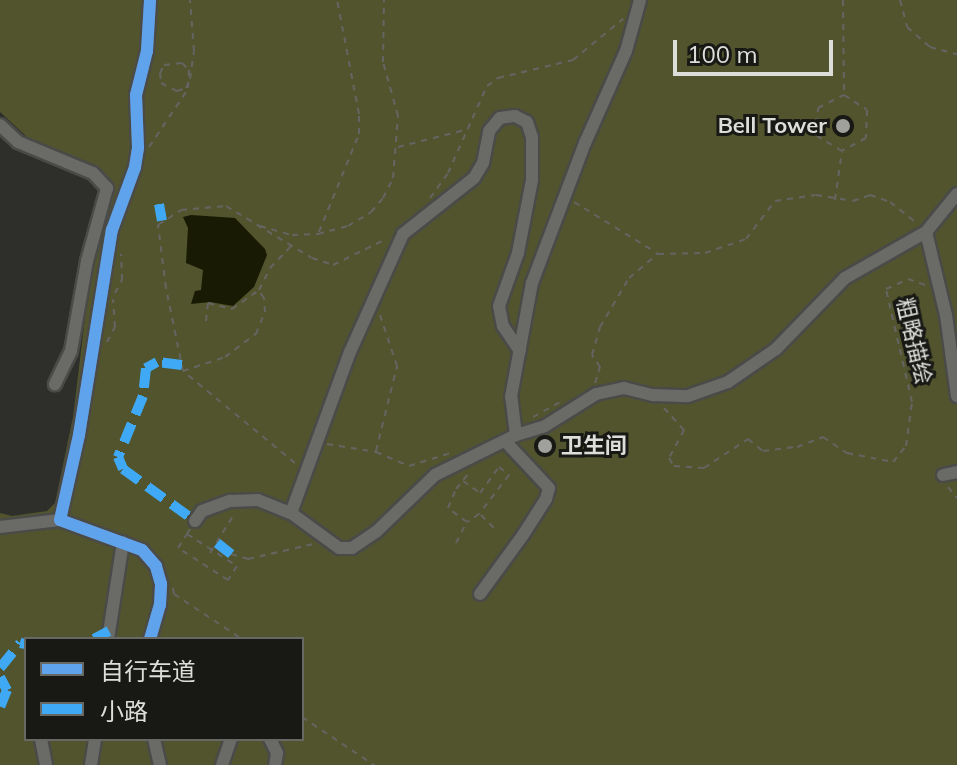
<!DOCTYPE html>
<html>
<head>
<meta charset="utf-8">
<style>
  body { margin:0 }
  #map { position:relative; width:957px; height:765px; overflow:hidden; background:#2e2f2b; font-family:Mulish,"Noto Sans SC",sans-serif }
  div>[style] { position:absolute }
  .forest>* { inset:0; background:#51542d }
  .water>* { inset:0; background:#191a04 }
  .path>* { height:2px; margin-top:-1px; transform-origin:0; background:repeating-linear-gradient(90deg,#646562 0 6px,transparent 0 12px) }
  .roads { filter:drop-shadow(2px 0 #4a4b48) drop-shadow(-2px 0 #4a4b48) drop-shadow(0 2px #4a4b48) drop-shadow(0 -2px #4a4b48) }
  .minor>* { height:12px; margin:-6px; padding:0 6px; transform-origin:6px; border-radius:6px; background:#6a6a67 }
  .path-bridge>* { height:2px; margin-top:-1px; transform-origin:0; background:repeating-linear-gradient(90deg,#646562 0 6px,transparent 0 12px) }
  .quiet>* { height:10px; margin-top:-5px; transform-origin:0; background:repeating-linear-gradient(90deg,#3fa9f5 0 20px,transparent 0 30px) }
  .cycleway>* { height:12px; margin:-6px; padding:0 6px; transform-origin:6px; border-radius:6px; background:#60a3ed }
  .dots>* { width:22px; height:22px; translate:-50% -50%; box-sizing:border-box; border:4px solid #181815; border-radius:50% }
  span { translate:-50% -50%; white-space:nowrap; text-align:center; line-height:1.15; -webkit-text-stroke:6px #181815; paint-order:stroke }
  .poi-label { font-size:22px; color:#dddeda; font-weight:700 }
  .right { translate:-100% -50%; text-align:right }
  .left { translate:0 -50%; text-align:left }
  .street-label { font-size:22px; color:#dddeda }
  .legend { position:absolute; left:24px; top:637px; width:280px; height:104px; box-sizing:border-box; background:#181815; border:2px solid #676764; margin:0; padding:10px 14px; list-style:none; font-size:24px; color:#dddeda }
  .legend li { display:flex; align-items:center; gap:16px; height:40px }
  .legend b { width:40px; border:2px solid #676764 }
  .scale { position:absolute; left:673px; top:40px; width:160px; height:36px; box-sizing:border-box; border:4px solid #dddeda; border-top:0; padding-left:10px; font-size:24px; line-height:28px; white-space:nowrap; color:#dddeda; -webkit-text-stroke:6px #181815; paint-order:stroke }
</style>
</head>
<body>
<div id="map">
  <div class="forest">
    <i style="clip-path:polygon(evenodd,0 0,957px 0,957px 765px,0 765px,0 513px,12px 516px,47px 511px,55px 503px,73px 417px,92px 260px,113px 184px,97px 167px,27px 137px,0 112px,0 0,26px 639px,302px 639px,302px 739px,26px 739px,26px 639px)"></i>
  </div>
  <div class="water">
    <i style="clip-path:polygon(191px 215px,235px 218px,265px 249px,267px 255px,254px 287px,233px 306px,210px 302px,191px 304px,195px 291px,201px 290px,203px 270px,186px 263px,188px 228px,183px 217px)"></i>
  </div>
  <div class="path">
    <i style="left:843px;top:0;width:94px;rotate:89.4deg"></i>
    <i style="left:900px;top:0;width:28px;rotate:75deg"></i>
    <i style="left:907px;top:27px;width:30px;rotate:41deg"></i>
    <i style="left:930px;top:47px;width:28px;rotate:15deg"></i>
    <i style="left:160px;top:73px;width:10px;rotate:84deg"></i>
    <i style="left:161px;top:83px;width:18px;rotate:27deg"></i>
    <i style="left:177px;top:91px;width:9px;rotate:-18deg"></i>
    <i style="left:186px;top:88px;width:10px;rotate:-66deg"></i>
    <i style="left:190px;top:79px;width:28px;rotate:-82deg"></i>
    <i style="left:194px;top:51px;width:51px;rotate:-94.5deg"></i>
    <i style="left:844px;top:95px;width:27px;rotate:33deg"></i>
    <i style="left:867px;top:110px;width:28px;rotate:92deg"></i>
    <i style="left:866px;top:138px;width:27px;rotate:152deg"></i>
    <i style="left:842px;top:151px;width:29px;rotate:-149deg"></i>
    <i style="left:817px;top:136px;width:28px;rotate:-88deg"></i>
    <i style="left:818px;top:108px;width:29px;rotate:-27deg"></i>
    <i style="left:149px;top:147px;width:70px;rotate:-56.1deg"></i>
    <i style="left:398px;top:147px;width:69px;rotate:-14.2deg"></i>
    <i style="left:430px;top:198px;width:31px;rotate:-54deg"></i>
    <i style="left:448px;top:173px;width:95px;rotate:-65.9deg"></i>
    <i style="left:487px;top:86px;width:14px;rotate:-36deg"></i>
    <i style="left:498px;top:78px;width:77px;rotate:-13.5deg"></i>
    <i style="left:573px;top:60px;width:65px;rotate:-39.4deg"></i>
    <i style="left:835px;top:200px;width:49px;rotate:-81.9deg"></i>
    <i style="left:574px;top:202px;width:97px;rotate:31.6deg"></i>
    <i style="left:260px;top:226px;width:33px;rotate:16deg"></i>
    <i style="left:292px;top:235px;width:26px;rotate:-2deg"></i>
    <i style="left:318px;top:234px;width:31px;rotate:-15deg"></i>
    <i style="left:348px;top:226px;width:27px;rotate:-31deg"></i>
    <i style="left:371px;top:212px;width:18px;rotate:-49deg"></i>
    <i style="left:383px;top:198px;width:22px;rotate:-63deg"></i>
    <i style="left:393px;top:178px;width:62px;rotate:-85.4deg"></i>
    <i style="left:398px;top:116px;width:56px;rotate:-105.5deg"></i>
    <i style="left:383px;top:62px;width:62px;rotate:-89.1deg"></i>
    <i style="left:319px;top:232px;width:106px;rotate:-67.8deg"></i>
    <i style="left:359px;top:134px;width:20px;rotate:-90deg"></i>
    <i style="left:359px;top:114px;width:116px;rotate:-100.9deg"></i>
    <i style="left:115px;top:293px;width:15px;rotate:-62deg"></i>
    <i style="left:122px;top:280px;width:26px;rotate:-92deg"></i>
    <i style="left:206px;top:321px;width:18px;rotate:-84deg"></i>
    <i style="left:208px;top:303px;width:25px;rotate:14deg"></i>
    <i style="left:232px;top:309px;width:33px;rotate:-35deg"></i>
    <i style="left:259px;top:290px;width:25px;rotate:-63deg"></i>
    <i style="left:270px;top:268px;width:30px;rotate:-46deg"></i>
    <i style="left:107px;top:342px;width:17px;rotate:-62deg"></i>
    <i style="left:115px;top:327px;width:28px;rotate:-94deg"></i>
    <i style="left:183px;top:371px;width:44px;rotate:-18.4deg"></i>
    <i style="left:225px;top:357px;width:39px;rotate:-37deg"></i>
    <i style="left:256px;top:334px;width:24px;rotate:-68deg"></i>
    <i style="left:265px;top:312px;width:14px;rotate:-94deg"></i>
    <i style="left:264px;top:298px;width:9px;rotate:-126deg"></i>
    <i style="left:595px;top:383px;width:17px;rotate:-73deg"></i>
    <i style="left:600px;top:367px;width:14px;rotate:-124deg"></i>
    <i style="left:592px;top:355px;width:29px;rotate:-74deg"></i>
    <i style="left:600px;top:327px;width:57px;rotate:-59.4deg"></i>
    <i style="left:629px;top:278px;width:38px;rotate:-40deg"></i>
    <i style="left:658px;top:254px;width:47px;rotate:-1.2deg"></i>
    <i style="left:705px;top:253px;width:43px;rotate:-18.9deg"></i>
    <i style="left:746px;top:239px;width:48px;rotate:-52.7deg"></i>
    <i style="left:775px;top:201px;width:41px;rotate:-8.3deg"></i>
    <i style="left:816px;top:195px;width:37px;rotate:9deg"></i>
    <i style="left:853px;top:201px;width:18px;rotate:-19deg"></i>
    <i style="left:870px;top:195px;width:21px;rotate:19deg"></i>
    <i style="left:890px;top:202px;width:34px;rotate:38deg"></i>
    <i style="left:664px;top:408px;width:30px;rotate:48deg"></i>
    <i style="left:684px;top:430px;width:32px;rotate:118deg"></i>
    <i style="left:669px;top:458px;width:9px;rotate:58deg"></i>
    <i style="left:674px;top:466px;width:30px;rotate:4deg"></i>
    <i style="left:704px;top:468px;width:53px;rotate:-33.4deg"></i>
    <i style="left:748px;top:439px;width:19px;rotate:39deg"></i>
    <i style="left:763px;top:451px;width:34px;rotate:-7deg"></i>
    <i style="left:797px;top:447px;width:28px;rotate:-21deg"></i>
    <i style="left:823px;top:437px;width:29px;rotate:34deg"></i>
    <i style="left:847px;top:453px;width:47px;rotate:11.1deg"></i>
    <i style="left:893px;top:462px;width:21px;rotate:-51deg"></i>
    <i style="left:906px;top:446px;width:44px;rotate:-82.2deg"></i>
    <i style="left:912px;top:402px;width:116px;rotate:-103deg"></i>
    <i style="left:886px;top:289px;width:24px;rotate:-24deg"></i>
    <i style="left:908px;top:279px;width:21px;rotate:19deg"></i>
    <i style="left:533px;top:417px;width:33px;rotate:-29deg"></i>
    <i style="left:327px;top:444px;width:50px;rotate:9.3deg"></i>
    <i style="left:376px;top:452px;width:36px;rotate:23deg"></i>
    <i style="left:409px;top:466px;width:47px;rotate:-17.3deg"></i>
    <i style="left:376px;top:451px;width:88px;rotate:-76.1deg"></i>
    <i style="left:397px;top:366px;width:57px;rotate:-108.4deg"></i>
    <i style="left:295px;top:463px;width:145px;rotate:-140.6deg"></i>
    <i style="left:183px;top:371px;width:85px;rotate:-101.6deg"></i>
    <i style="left:166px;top:288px;width:64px;rotate:-97.2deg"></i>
    <i style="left:158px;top:225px;width:27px;rotate:-33deg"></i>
    <i style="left:181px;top:210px;width:45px;rotate:-5.1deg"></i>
    <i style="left:226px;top:206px;width:100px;rotate:31.2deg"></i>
    <i style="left:312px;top:258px;width:22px;rotate:18deg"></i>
    <i style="left:333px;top:265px;width:59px;rotate:-26.1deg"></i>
    <i style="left:463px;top:481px;width:21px;rotate:35deg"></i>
    <i style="left:480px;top:493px;width:32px;rotate:-54deg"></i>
    <i style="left:499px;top:467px;width:13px;rotate:39deg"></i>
    <i style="left:509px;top:475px;width:49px;rotate:127.6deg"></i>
    <i style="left:479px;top:514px;width:14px;rotate:146deg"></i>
    <i style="left:467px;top:522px;width:24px;rotate:-144deg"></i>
    <i style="left:448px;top:508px;width:21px;rotate:-67deg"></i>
    <i style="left:456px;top:489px;width:22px;rotate:-51deg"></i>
    <i style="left:948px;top:487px;width:14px;rotate:51deg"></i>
    <i style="left:481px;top:515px;width:20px;rotate:45deg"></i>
    <i style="left:187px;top:534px;width:59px;rotate:32.6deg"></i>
    <i style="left:237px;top:566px;width:17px;rotate:123deg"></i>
    <i style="left:228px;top:580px;width:59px;rotate:-147.4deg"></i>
    <i style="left:178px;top:548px;width:17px;rotate:-57deg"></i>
    <i style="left:187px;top:534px;width:6px;rotate:-59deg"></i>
    <i style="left:456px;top:543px;width:22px;rotate:-63deg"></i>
    <i style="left:210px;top:553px;width:47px;rotate:-58deg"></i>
    <i style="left:231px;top:554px;width:18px;rotate:16deg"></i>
    <i style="left:248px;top:559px;width:67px;rotate:-13deg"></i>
    <i style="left:173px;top:588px;width:6px;rotate:81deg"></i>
    <i style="left:174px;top:594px;width:82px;rotate:33.5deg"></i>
    <i style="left:302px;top:717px;width:87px;rotate:33.7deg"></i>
  </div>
  <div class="roads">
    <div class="minor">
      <i style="left:0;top:125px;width:25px;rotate:43deg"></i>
      <i style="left:18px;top:142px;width:81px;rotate:22.5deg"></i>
      <i style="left:93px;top:173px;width:21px;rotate:47deg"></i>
      <i style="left:107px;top:188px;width:76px;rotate:105.3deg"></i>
      <i style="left:87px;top:261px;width:91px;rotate:100.1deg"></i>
      <i style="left:71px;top:351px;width:37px;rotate:116deg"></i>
      <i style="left:926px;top:232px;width:85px;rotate:76.5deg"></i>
      <i style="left:946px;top:315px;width:82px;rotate:82.3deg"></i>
      <i style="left:516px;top:435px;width:38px;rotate:-97deg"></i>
      <i style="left:511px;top:397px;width:116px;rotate:-79.6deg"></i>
      <i style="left:532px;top:283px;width:150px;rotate:-69.3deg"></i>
      <i style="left:585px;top:143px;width:101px;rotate:-66deg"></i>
      <i style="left:626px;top:51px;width:53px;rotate:-74.6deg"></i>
      <i style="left:943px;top:475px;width:14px;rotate:-12deg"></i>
      <i style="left:291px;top:513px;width:171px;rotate:-69.9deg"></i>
      <i style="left:350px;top:352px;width:129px;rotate:-65.8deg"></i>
      <i style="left:403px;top:234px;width:90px;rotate:-38.3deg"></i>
      <i style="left:474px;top:178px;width:17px;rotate:-59deg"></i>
      <i style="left:483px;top:163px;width:33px;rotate:-79deg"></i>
      <i style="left:489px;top:131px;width:17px;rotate:-50deg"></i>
      <i style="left:500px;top:118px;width:15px;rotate:-8deg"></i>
      <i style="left:515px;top:116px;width:13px;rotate:27deg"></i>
      <i style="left:527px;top:122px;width:16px;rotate:72deg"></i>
      <i style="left:532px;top:137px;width:43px;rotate:90deg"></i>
      <i style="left:532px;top:180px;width:74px;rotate:100.9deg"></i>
      <i style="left:518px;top:253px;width:56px;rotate:109.7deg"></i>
      <i style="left:499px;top:306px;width:20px;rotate:79deg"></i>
      <i style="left:503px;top:326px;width:30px;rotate:56deg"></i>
      <i style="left:60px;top:520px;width:87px;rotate:-77.4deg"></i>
      <i style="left:79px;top:435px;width:208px;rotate:-80.9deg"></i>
      <i style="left:112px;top:230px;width:67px;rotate:-69.9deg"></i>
      <i style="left:135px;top:167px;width:20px;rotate:-81deg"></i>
      <i style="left:138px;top:147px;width:52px;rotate:-92.2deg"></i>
      <i style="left:136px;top:95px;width:45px;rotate:-76deg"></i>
      <i style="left:147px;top:51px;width:51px;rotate:-86.6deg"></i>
      <i style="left:195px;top:521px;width:12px;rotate:-55deg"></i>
      <i style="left:202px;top:511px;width:30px;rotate:-20deg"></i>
      <i style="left:230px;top:501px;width:28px;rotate:-2deg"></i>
      <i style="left:258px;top:500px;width:35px;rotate:22deg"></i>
      <i style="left:291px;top:513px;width:59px;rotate:36.1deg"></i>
      <i style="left:339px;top:548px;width:13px"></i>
      <i style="left:352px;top:548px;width:29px;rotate:-34deg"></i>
      <i style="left:376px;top:532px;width:82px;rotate:-44deg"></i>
      <i style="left:435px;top:475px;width:90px;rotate:-26.3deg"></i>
      <i style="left:516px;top:435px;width:30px;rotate:-17deg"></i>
      <i style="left:545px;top:426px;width:60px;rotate:-32.1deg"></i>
      <i style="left:596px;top:394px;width:29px;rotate:-12deg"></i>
      <i style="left:624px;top:388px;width:30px;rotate:14deg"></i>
      <i style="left:653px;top:395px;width:35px;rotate:2deg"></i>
      <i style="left:688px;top:396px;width:42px;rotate:-19.3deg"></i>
      <i style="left:728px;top:382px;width:58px;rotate:-34.5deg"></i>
      <i style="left:776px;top:349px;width:99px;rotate:-45.8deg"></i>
      <i style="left:845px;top:278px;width:93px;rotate:-29.6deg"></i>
      <i style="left:926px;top:232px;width:49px;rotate:-50.8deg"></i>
      <i style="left:0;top:527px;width:60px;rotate:-6.7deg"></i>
      <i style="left:60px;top:520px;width:87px;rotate:20.1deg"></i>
      <i style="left:142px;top:550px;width:21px;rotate:49deg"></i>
      <i style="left:156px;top:566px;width:19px;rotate:74deg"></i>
      <i style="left:161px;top:584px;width:21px;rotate:93deg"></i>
      <i style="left:160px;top:605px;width:35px;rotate:106deg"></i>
      <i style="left:480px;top:594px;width:73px;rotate:-53.9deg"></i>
      <i style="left:523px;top:535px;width:43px;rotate:-57.4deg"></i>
      <i style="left:546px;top:499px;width:11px;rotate:-75deg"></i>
      <i style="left:549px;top:488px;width:64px;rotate:-133.1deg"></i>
      <i style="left:108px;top:639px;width:98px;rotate:-81.2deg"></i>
      <i style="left:41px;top:739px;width:26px;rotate:79deg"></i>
      <i style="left:154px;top:739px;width:27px;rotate:77deg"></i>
      <i style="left:270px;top:739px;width:16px;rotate:63deg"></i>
      <i style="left:277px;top:753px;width:12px;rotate:99deg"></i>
      <i style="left:91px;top:765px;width:26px;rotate:-81deg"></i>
      <i style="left:222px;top:765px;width:28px;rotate:-71deg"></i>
    </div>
  </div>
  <div class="path-bridge">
    <i style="left:160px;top:73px;width:9px;rotate:-63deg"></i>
    <i style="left:164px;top:65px;width:18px;rotate:-6deg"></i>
    <i style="left:182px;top:63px;width:10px;rotate:45deg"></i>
    <i style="left:189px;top:70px;width:19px;rotate:93deg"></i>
  </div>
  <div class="quiet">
    <i style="left:159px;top:204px;width:17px;rotate:80deg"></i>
    <i style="left:182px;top:365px;width:25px;rotate:-173deg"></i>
    <i style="left:157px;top:362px;width:13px;rotate:151deg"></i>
    <i style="left:146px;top:368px;width:28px;rotate:96deg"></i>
    <i style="left:143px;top:396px;width:66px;rotate:112.3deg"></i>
    <i style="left:118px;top:457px;width:13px;rotate:67deg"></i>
    <i style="left:123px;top:469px;width:89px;rotate:35.8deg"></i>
    <i style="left:217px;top:543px;width:18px;rotate:38deg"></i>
    <i style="left:94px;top:639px;width:17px;rotate:-28deg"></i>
    <i style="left:0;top:668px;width:32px;rotate:-51deg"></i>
    <i style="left:20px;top:643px;width:6px;rotate:9deg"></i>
    <i style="left:0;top:677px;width:15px;rotate:62deg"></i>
    <i style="left:7px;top:690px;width:18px;rotate:112deg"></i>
  </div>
  <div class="cycleway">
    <i style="left:150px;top:639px;width:35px;rotate:-74deg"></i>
    <i style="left:160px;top:605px;width:21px;rotate:-87deg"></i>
    <i style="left:161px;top:584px;width:19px;rotate:-106deg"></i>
    <i style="left:156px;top:566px;width:21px;rotate:-131deg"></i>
    <i style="left:142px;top:550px;width:87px;rotate:-159.9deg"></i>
    <i style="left:60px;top:520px;width:87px;rotate:-77.4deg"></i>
    <i style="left:79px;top:435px;width:208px;rotate:-80.9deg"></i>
    <i style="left:112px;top:230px;width:67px;rotate:-69.9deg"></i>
    <i style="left:135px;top:167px;width:20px;rotate:-81deg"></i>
    <i style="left:138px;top:147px;width:52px;rotate:-92.2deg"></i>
    <i style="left:136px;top:95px;width:45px;rotate:-76deg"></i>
    <i style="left:147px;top:51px;width:51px;rotate:-86.6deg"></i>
  </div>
  <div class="dots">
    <i style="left:843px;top:126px;background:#a0a19d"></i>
    <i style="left:545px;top:446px;background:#a0a19d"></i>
  </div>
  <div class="poi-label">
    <span class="right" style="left:827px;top:126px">Bell Tower</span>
    <span class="left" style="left:561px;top:446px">卫生间</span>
  </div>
  <div class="street-label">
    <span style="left:914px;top:341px;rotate:77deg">粗略描绘</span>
  </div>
  <ul class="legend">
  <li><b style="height:10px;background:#60a3ed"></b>自行车道</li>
  <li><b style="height:10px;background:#3fa9f5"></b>小路</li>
  </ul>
  <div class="scale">100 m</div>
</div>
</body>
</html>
